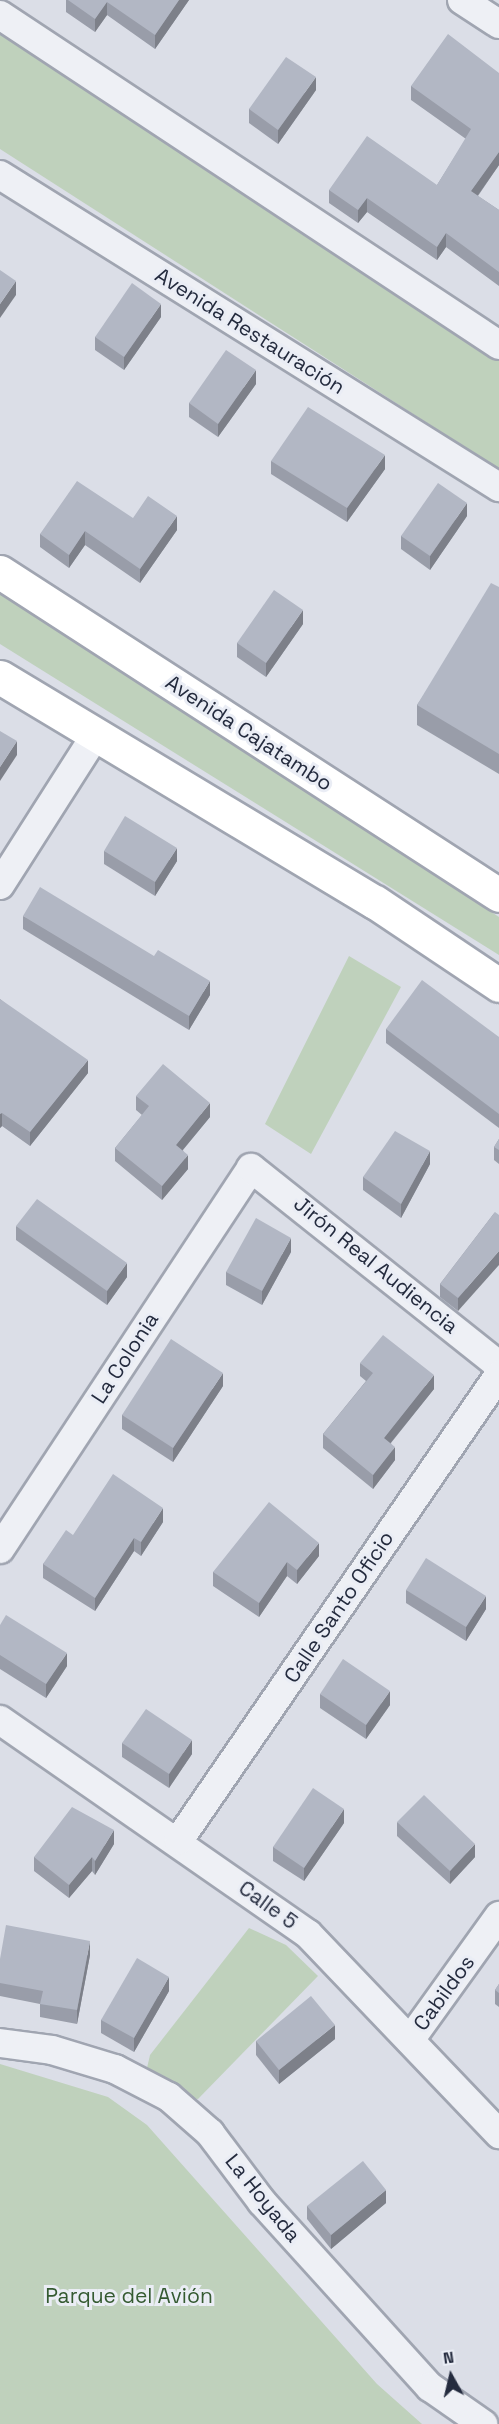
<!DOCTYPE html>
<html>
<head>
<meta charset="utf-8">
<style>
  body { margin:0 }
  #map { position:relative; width:499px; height:2424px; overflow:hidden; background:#dbdee7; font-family:"Space Grotesk",sans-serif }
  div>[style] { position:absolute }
  .green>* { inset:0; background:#bfd1bc }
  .roads { filter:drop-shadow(2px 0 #a0a5b1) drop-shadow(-2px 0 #a0a5b1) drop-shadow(0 2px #a0a5b1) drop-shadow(0 -2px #a0a5b1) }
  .street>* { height:28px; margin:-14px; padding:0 14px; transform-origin:14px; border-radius:14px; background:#eef0f5 }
  .secondary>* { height:33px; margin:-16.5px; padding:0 16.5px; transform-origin:16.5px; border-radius:16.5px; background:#fff }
  .wall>* { inset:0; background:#999da9 }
  .shaded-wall>* { inset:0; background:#7d8089 }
  .building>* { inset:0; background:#b2b7c4 }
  span { translate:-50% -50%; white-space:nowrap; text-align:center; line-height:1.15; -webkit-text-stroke:6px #eaedf5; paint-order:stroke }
  .street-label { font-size:21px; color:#242b3e }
  .park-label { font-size:21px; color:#345a31 }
  .north { position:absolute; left:421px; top:2346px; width:60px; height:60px; -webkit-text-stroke:4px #eaedf5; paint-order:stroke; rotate:352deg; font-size:16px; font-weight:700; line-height:24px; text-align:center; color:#242b3e }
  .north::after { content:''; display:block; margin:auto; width:21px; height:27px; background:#242b3e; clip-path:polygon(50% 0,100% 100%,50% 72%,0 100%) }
</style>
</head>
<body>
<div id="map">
  <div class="green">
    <i style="clip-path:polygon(0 18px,499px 349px,499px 469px,0 149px)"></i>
    <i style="clip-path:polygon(0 592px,499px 917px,499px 955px,0 644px)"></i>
    <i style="clip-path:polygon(349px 956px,401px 987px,311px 1154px,265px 1124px)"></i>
    <i style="clip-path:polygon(249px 1928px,286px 1945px,318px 1976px,198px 2099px,189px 2098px,147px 2068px,150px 2055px)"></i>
    <i style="clip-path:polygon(0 2064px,108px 2097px,147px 2125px,377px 2384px,422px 2424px,0 2424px)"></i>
  </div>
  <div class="roads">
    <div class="street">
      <i style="left:462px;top:0;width:44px;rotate:33deg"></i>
      <i style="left:0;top:15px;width:598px;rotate:33.48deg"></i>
      <i style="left:0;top:175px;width:589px;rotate:32.02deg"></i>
      <i style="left:0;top:885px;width:180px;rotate:-57.5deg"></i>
      <i style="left:0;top:1549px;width:456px;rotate:-56.6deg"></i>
      <i style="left:251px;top:1168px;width:317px;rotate:38.5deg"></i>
      <i style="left:0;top:1720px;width:375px;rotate:34.8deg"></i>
      <i style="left:308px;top:1934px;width:277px;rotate:46.3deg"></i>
      <i style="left:179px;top:1840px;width:564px;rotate:-55.47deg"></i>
      <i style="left:410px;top:2040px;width:153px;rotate:-54.3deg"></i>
      <i style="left:0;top:2043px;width:52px;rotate:7.7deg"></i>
      <i style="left:52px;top:2050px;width:66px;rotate:16.8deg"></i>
      <i style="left:115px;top:2069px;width:61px;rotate:27.4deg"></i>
      <i style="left:169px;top:2097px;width:55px;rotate:41.3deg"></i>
      <i style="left:210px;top:2133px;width:86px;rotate:53deg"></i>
      <i style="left:262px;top:2202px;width:250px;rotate:47.8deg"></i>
      <i style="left:430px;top:2387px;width:65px;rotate:34.9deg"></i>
    </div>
    <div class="secondary">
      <i style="left:0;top:572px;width:594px;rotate:32.91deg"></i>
      <i style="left:0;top:677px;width:437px;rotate:31deg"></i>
      <i style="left:375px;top:902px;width:149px;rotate:33.8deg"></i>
    </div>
  </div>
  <div class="wall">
    <i style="clip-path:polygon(66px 0,189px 0,155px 49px,107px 15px,95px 32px,66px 12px)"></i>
    <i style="clip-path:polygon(499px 73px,499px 165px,478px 196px,499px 210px,499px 286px,446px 247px,437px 260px,367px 212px,358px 223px,329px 203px,329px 190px,437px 185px,466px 139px,411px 100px,411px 86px)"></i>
    <i style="clip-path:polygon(316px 90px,278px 144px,249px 123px,249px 109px)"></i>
    <i style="clip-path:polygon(161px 317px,124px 370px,95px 350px,95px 337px)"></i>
    <i style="clip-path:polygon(256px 384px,218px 437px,189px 417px,189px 403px)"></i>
    <i style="clip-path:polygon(271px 461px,385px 469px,347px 522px,271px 474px)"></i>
    <i style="clip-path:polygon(467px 516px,430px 570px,401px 549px,401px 536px)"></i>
    <i style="clip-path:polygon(133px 518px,177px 530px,140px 583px,85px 545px,69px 568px,40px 547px,40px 534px)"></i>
    <i style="clip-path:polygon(499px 587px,499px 774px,417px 725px,417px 705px)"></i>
    <i style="clip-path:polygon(303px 624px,266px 677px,237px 657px,237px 643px)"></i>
    <i style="clip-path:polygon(104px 851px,177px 861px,155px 896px,104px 864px)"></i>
    <i style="clip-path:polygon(23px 916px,210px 995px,189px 1030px,23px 929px)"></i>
    <i style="clip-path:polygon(0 999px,88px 1073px,30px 1146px,2px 1126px,0 1128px)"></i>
    <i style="clip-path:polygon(386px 1029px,499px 1037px,499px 1128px,386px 1043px)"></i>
    <i style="clip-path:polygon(136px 1096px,210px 1117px,183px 1150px,188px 1169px,162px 1200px,115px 1161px,115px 1148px,142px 1115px,136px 1110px)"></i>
    <i style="clip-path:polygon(499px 1139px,499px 1164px,494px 1160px,494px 1147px)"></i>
    <i style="clip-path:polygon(430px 1164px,401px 1218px,363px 1190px,363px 1177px)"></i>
    <i style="clip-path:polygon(495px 1212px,458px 1311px,440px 1297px,440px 1284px)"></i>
    <i style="clip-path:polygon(16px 1226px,127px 1277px,107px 1305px,16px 1240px)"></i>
    <i style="clip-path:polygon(291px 1252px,262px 1305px,226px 1285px,226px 1272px)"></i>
    <i style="clip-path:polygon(360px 1363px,434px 1389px,391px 1443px,395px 1460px,373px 1489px,323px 1448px,323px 1434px,366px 1381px,360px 1376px)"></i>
    <i style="clip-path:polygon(223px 1386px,173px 1462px,122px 1429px,122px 1415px)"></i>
    <i style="clip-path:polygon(163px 1522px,141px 1556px,134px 1551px,95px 1611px,43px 1578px,43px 1564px,73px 1535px)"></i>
    <i style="clip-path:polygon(319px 1556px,297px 1584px,287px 1576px,259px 1617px,213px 1586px,213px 1572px)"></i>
    <i style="clip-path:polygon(406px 1590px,486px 1609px,466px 1641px,406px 1603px)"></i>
    <i style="clip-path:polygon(0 1625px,67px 1666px,46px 1698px,0 1669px)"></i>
    <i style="clip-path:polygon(320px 1694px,390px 1705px,366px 1739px,320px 1708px)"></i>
    <i style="clip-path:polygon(122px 1743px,192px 1754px,169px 1788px,122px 1757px)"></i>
    <i style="clip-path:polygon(397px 1822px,475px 1857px,450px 1884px,397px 1836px)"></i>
    <i style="clip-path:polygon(344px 1823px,304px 1881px,273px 1861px,273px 1847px)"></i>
    <i style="clip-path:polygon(114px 1844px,95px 1875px,92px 1871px,69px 1898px,34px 1871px,34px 1857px)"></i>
    <i style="clip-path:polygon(90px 1955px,77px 2024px,40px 2017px,40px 2004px,0 1996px,0 1959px)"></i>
    <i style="clip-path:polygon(499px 1984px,499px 2007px,495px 2004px,495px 1990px)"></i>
    <i style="clip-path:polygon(169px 1991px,134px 2052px,101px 2033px,101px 2020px)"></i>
    <i style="clip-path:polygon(335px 2039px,279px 2084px,256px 2055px,256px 2041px)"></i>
    <i style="clip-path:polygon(386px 2203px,331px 2249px,307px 2219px,307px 2206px)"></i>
  </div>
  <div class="shaded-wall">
    <i style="clip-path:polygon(179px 0,189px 0,155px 49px,155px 35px)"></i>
    <i style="clip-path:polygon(107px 2px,107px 15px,95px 32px,95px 19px)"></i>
    <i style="clip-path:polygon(316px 77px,316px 90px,278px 144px,278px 130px)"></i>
    <i style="clip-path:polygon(499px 152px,499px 165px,471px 205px,471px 191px)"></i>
    <i style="clip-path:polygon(367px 198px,367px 212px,358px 223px,358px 210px)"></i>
    <i style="clip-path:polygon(446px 233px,446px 247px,437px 260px,437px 247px)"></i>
    <i style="clip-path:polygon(16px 281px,16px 295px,0 318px,0 304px)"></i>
    <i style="clip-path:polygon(161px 304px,161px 317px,124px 370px,124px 357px)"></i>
    <i style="clip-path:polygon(256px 370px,256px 384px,218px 437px,218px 424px)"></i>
    <i style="clip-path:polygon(385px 455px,385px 469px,347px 522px,347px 508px)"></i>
    <i style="clip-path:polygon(467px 503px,467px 516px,430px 570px,430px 556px)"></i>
    <i style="clip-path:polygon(177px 516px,177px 530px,140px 583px,140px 569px)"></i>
    <i style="clip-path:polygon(85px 531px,85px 545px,69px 568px,69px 555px)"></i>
    <i style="clip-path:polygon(303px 610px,303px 624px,266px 677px,266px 663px)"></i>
    <i style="clip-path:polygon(17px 741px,17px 755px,0 781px,0 767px)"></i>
    <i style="clip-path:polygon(177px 848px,177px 861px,155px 896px,155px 882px)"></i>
    <i style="clip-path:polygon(210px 981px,210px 995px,189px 1030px,189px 1016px)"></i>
    <i style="clip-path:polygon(88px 1060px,88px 1073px,30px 1146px,30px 1132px)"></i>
    <i style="clip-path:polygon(210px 1103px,210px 1117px,176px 1158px,176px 1145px)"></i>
    <i style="clip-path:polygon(2px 1113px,2px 1126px,0 1128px,0 1114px)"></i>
    <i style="clip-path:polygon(430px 1151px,430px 1164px,401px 1218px,401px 1204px)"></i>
    <i style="clip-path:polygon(188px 1155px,188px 1169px,162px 1200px,162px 1186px)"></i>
    <i style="clip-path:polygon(291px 1238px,291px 1252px,262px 1305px,262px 1291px)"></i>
    <i style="clip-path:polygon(499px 1251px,499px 1265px,458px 1311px,458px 1298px)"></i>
    <i style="clip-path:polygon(127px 1263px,127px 1277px,107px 1305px,107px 1291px)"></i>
    <i style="clip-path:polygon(223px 1373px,223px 1386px,173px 1462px,173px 1448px)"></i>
    <i style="clip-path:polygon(434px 1375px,434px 1389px,384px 1451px,384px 1438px)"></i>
    <i style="clip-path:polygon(395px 1447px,395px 1460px,373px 1489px,373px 1475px)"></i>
    <i style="clip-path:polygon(163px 1508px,163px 1522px,141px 1556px,141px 1542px)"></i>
    <i style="clip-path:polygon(134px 1538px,134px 1551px,95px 1611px,95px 1598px)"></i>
    <i style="clip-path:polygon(319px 1543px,319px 1556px,297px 1584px,297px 1570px)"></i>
    <i style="clip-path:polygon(287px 1562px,287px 1576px,259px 1617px,259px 1603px)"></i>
    <i style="clip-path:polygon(486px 1596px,486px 1609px,466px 1641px,466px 1627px)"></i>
    <i style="clip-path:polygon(67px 1653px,67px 1666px,46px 1698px,46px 1684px)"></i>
    <i style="clip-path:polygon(390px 1691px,390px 1705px,366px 1739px,366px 1725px)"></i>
    <i style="clip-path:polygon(192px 1740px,192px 1754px,169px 1788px,169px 1774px)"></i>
    <i style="clip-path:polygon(344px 1809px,344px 1823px,304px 1881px,304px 1868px)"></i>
    <i style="clip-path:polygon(114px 1830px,114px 1844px,95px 1875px,95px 1861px)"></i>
    <i style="clip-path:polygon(475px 1844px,475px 1857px,450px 1884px,450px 1871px)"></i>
    <i style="clip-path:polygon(92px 1857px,92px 1871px,69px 1898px,69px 1885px)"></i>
    <i style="clip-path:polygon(90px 1941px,90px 1955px,77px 2024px,77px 2010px)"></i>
    <i style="clip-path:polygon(169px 1977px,169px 1991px,134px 2052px,134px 2038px)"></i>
    <i style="clip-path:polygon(335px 2025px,335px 2039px,279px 2084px,279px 2070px)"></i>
    <i style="clip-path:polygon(386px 2190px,386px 2203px,331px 2249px,331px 2235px)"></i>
  </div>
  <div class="building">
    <i style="clip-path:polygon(68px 0,179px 0,155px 35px,107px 2px,95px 19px)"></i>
    <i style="clip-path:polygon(448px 34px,499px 73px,499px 152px,471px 191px,499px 210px,499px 272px,446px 233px,437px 247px,367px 198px,358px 210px,329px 190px,367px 136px,437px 185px,471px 129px,411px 86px)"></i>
    <i style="clip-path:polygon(286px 57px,316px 77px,278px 130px,249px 109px)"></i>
    <i style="clip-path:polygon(0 270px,16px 281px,0 304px)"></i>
    <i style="clip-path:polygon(132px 283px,161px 304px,124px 357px,95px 337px)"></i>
    <i style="clip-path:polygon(226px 350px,256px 370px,218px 424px,189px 403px)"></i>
    <i style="clip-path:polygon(308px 407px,385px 455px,347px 508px,271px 461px)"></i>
    <i style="clip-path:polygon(77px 481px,133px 518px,148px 496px,177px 516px,140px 569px,85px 531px,69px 555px,40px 534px)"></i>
    <i style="clip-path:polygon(438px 483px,467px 503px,430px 556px,401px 536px)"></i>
    <i style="clip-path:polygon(491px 583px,499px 587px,499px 754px,417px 705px)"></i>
    <i style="clip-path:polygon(274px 590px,303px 610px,266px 663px,237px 643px)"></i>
    <i style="clip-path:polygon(0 731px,17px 741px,0 767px)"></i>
    <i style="clip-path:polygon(125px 816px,177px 848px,155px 882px,104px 851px)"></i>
    <i style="clip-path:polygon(40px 887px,154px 956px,158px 950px,210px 981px,189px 1016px,23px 916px)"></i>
    <i style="clip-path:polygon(422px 980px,499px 1037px,499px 1114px,386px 1029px)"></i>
    <i style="clip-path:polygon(0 999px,88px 1060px,30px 1132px,2px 1113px,0 1114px)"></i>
    <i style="clip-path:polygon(163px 1064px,210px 1103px,176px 1145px,188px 1155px,162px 1186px,115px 1148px,149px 1106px,136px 1096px)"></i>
    <i style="clip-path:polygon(395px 1131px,430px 1151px,401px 1204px,363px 1177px)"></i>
    <i style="clip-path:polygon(499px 1139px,499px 1150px,494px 1147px)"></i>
    <i style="clip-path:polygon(37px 1199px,127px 1263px,107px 1291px,16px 1226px)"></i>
    <i style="clip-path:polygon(495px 1212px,499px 1215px,499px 1251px,458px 1298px,440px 1284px)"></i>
    <i style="clip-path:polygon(256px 1218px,291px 1238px,262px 1291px,226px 1272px)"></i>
    <i style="clip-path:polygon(383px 1335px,434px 1375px,384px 1438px,395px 1447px,373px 1475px,323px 1434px,373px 1373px,360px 1363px)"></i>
    <i style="clip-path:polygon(171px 1339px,223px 1373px,173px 1448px,122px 1415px)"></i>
    <i style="clip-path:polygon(113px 1474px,163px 1508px,141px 1542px,134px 1538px,95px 1598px,43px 1564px,66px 1530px,73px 1535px)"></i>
    <i style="clip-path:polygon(269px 1502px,319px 1543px,297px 1570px,287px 1562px,259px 1603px,213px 1572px)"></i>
    <i style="clip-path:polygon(426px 1558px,486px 1596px,466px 1627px,406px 1590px)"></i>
    <i style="clip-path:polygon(6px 1615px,67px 1653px,46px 1684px,0 1655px,0 1625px)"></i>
    <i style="clip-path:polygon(343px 1659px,390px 1691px,366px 1725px,320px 1694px)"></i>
    <i style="clip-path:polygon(146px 1709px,192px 1740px,169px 1774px,122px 1743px)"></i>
    <i style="clip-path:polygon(313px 1788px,344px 1809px,304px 1868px,273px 1847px)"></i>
    <i style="clip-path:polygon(424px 1795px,475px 1844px,450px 1871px,397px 1822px)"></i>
    <i style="clip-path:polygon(72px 1807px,114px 1830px,95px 1861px,92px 1857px,69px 1885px,34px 1857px)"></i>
    <i style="clip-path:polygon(6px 1925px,90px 1941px,77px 2010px,40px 2004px,43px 1991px,0 1983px,0 1959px)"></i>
    <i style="clip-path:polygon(137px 1958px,169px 1977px,134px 2038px,101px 2020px)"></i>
    <i style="clip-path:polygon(499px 1984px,499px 1993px,495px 1990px)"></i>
    <i style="clip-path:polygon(311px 1996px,335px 2025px,279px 2070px,256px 2041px)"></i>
    <i style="clip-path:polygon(363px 2161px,386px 2190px,331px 2235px,307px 2206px)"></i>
  </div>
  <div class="street-label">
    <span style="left:250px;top:331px;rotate:32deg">Avenida Restauración</span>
    <span style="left:249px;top:733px;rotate:33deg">Avenida Cajatambo</span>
    <span style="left:376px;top:1265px;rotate:39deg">Jirón Real Audiencia</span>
    <span style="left:125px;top:1358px;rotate:-57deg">La Colonia</span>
    <span style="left:339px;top:1607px;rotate:-56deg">Calle Santo Oficio</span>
    <span style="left:268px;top:1905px;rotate:36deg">Calle 5</span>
    <span style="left:444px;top:1993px;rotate:-54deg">Cabildos</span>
    <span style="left:263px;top:2198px;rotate:51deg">La Hoyada</span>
  </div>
  <div class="park-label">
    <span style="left:129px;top:2296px">Parque del Avión</span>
  </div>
  <div class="north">N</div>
</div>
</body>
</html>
